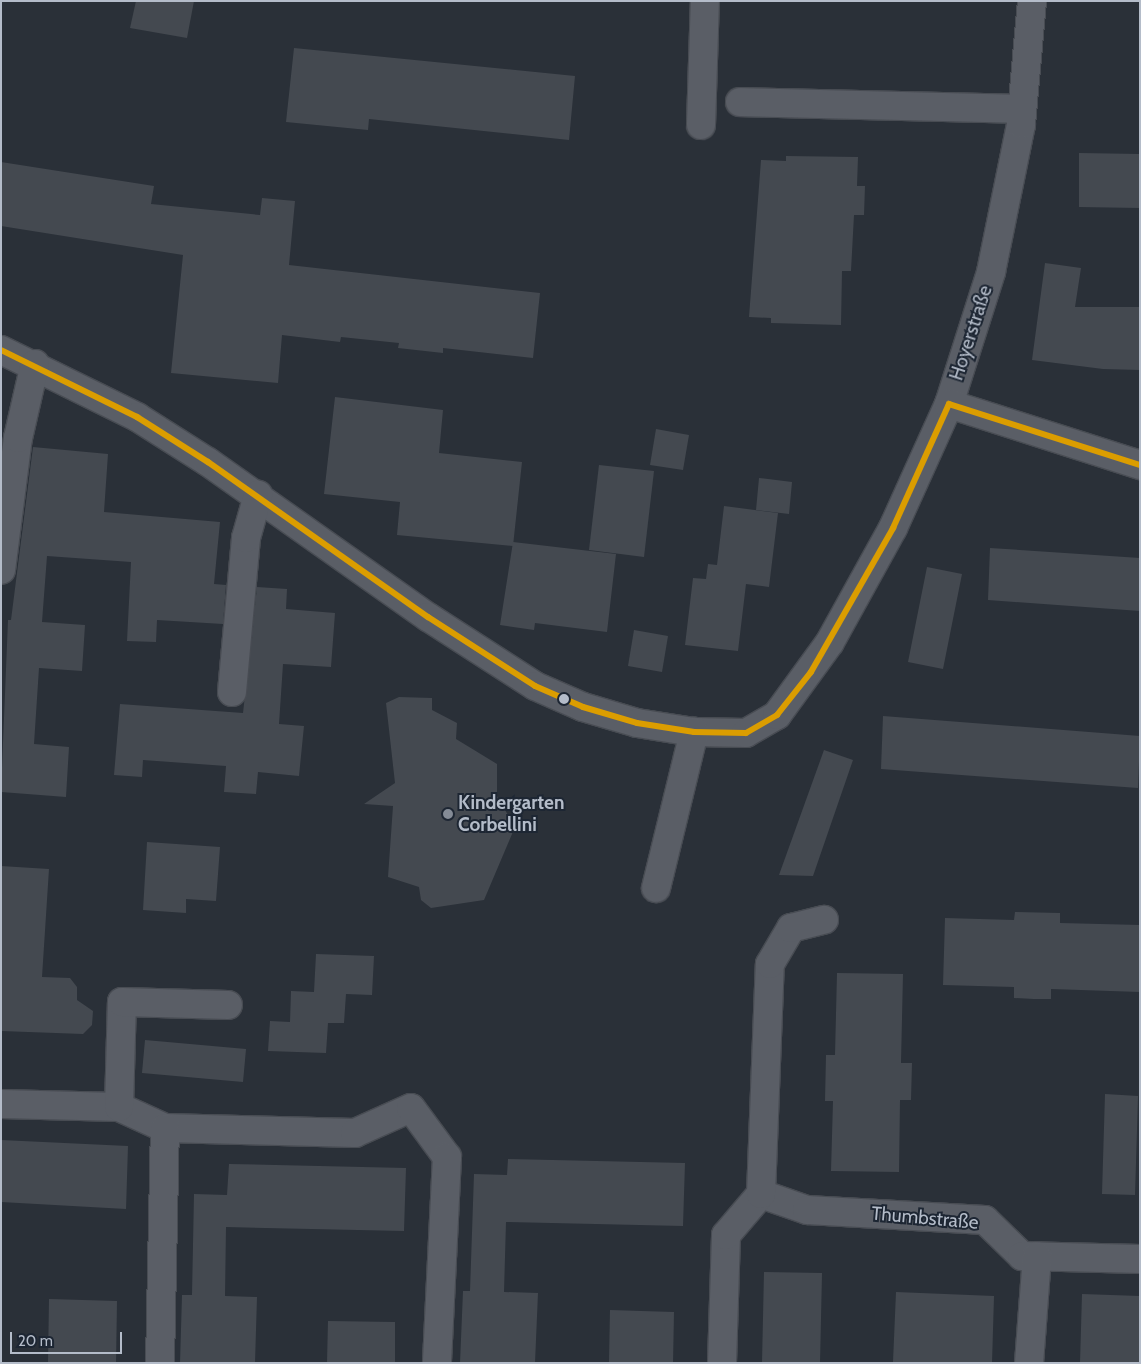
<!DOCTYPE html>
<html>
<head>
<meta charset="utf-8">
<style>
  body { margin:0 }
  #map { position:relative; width:1141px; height:1364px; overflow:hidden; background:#2a3038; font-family:Cabin,sans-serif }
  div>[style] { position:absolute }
  .building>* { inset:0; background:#444950 }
  .roads { filter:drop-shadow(1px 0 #484c53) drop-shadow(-1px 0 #484c53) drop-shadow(0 1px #484c53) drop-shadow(0 -1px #484c53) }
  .minor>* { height:28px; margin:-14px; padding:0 14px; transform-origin:14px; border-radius:14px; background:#5a5e66 }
  .bus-1>* { height:6px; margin:-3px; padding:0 3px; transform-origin:3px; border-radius:3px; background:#db9d00 }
  .dots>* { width:14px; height:14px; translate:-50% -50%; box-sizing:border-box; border:2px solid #1d2633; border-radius:50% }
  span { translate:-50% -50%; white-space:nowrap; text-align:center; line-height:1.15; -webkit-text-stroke:4px #1d2633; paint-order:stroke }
  .street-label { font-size:19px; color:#b4bcc9 }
  .poi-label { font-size:19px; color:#b4bcc9; font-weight:700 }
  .left { translate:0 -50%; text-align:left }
  .frame { position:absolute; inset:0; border:2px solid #b4bcc9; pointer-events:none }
  .scale { position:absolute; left:10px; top:1332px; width:112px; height:22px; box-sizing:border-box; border:2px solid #b4bcc9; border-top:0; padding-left:6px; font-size:15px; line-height:18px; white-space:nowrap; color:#b4bcc9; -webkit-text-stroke:4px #1d2633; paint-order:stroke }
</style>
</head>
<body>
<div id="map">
  <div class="building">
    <i style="clip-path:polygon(136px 1px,194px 1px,187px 38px,130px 28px)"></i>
    <i style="clip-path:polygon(294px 48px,575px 76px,569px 140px,369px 119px,368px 130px,286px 122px)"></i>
    <i style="clip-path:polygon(1079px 153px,1140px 154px,1140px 208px,1079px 207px)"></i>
    <i style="clip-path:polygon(786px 156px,858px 157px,857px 186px,865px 186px,864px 215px,854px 215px,851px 271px,842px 271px,841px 325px,771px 323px,771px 318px,749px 317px,761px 160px,786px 161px)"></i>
    <i style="clip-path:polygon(1px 162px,154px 186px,151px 204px,260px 215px,262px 198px,295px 201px,289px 265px,540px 293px,533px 358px,443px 348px,443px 353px,398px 348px,399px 343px,341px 337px,340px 342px,282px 335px,278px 383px,171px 373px,183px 255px,1px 226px)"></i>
    <i style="clip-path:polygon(1045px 263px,1081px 268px,1075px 307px,1140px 307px,1140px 370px,1103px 369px,1032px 360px)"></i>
    <i style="clip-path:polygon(335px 397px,443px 410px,439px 453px,522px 462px,513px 546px,397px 535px,400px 502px,324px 494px)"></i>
    <i style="clip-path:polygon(656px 429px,689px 435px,683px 470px,650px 465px)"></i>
    <i style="clip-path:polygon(33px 447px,108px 454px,104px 512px,220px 522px,214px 584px,226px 585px,223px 624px,157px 620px,156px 642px,127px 641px,131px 562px,47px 556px,42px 622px,85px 625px,82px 671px,39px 668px,34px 744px,69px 747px,66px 797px,1px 792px,8px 620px,11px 620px)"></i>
    <i style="clip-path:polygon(599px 465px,654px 471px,644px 557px,589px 550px)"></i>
    <i style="clip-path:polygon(759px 478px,792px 482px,789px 514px,756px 510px)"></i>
    <i style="clip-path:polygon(724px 506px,778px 513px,769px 587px,746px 584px,738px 651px,685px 645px,693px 578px,706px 579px,708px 564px,717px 565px)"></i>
    <i style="clip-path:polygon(513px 542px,616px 554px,607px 632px,535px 623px,534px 630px,500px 625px)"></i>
    <i style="clip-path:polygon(990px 548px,1140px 558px,1140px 611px,988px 600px)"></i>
    <i style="clip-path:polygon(927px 567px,962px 574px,943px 669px,908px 662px)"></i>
    <i style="clip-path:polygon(257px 587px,287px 589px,286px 609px,335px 613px,331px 667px,283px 664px,279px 724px,304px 726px,299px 776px,258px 772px,256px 794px,224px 792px,226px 766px,143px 760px,142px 777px,114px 775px,120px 704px,243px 713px)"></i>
    <i style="clip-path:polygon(634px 630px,668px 636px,662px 672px,628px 666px)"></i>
    <i style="clip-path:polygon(399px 697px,432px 698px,432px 710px,457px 723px,456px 739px,497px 764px,497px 796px,515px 827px,484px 900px,431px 908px,421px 900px,419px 887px,388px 877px,393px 806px,364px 804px,395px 783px,386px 703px)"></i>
    <i style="clip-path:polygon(883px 716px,1140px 736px,1138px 788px,881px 769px)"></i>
    <i style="clip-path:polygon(824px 750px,853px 760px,813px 876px,779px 875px)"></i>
    <i style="clip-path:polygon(147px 842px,220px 847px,216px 901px,186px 899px,186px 913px,143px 910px)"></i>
    <i style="clip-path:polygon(1px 866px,49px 869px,42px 977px,70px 978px,77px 987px,77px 1000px,93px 1011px,92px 1025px,83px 1034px,1px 1031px)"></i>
    <i style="clip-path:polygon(1015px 912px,1060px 913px,1060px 923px,1140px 925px,1140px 992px,1051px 989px,1051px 999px,1034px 999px,1014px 998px,1014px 987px,943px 985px,945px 918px,1014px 920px)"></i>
    <i style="clip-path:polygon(316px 954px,374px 956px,372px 995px,346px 994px,344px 1023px,328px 1023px,326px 1053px,268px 1051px,270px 1021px,290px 1022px,291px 991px,314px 992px)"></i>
    <i style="clip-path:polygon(837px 973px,903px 974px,901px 1063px,912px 1063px,911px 1100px,900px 1100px,899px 1172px,831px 1171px,833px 1101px,825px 1101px,826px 1055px,835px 1055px)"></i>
    <i style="clip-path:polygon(145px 1040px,246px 1049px,243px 1082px,142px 1073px)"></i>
    <i style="clip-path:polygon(1105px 1094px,1138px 1096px,1135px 1195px,1102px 1194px)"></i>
    <i style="clip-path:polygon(1px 1140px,128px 1146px,126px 1209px,1px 1202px)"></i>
    <i style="clip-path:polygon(508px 1159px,685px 1163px,683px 1226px,506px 1222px,504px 1292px,538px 1293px,535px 1363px,460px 1363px,463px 1291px,470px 1291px,474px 1174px,507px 1175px)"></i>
    <i style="clip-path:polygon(229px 1164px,406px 1168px,404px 1231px,226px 1227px,225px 1296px,257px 1297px,255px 1363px,180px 1363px,182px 1295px,192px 1295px,194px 1194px,227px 1195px)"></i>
    <i style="clip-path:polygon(764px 1272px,822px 1273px,820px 1363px,762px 1363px)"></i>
    <i style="clip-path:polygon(896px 1292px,994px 1296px,992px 1363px,893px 1362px)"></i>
    <i style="clip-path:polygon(1082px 1294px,1140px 1296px,1140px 1363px,1080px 1363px)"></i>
    <i style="clip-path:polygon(49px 1299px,117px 1301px,116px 1363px,48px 1363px)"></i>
    <i style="clip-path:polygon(610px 1310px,674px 1312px,673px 1363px,609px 1363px)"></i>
    <i style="clip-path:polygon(328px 1321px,395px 1322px,395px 1363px,327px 1363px)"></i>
  </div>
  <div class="roads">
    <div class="minor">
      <i style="left:740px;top:102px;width:282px;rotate:1.4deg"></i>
      <i style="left:701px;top:125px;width:124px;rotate:-88.2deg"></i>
      <i style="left:1px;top:350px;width:152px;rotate:26.2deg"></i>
      <i style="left:137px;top:417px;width:84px;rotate:32.4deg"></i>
      <i style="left:208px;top:462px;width:269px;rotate:35.2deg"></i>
      <i style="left:428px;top:617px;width:127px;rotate:32.8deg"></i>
      <i style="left:535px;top:686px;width:52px;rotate:23.6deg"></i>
      <i style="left:583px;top:707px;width:56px;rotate:16.5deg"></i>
      <i style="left:637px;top:723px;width:58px;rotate:9deg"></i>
      <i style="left:694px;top:732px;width:52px;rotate:1.1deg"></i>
      <i style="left:746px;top:733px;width:36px;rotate:-30deg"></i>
      <i style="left:777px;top:715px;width:90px;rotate:-54deg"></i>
      <i style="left:830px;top:642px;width:130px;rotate:-61.1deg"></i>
      <i style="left:893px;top:528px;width:136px;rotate:-65.7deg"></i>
      <i style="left:949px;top:404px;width:139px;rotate:-72.3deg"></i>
      <i style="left:991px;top:272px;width:151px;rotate:-78.5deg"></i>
      <i style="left:1021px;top:124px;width:123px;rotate:-84.9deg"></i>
      <i style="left:949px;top:404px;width:201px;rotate:17.7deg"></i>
      <i style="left:1px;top:570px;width:133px;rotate:-82.7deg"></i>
      <i style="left:18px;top:438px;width:76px;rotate:-77.1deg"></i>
      <i style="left:232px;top:692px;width:155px;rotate:-84.8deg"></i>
      <i style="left:246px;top:538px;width:45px;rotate:-74.4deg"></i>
      <i style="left:656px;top:888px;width:161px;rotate:-76.3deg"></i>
      <i style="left:1px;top:1104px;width:118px;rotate:1.5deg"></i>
      <i style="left:119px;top:1107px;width:51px;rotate:24.5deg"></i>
      <i style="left:165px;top:1128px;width:190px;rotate:1.5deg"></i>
      <i style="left:355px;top:1133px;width:61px;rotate:-24.1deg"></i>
      <i style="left:411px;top:1108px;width:61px;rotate:53.7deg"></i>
      <i style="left:447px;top:1157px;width:206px;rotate:92.8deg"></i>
      <i style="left:119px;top:1107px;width:105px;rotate:-88.4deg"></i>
      <i style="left:122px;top:1002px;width:106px;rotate:1.6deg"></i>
      <i style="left:761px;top:1194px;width:49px;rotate:19.2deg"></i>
      <i style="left:807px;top:1210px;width:178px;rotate:3.2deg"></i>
      <i style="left:985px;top:1220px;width:52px;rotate:44.2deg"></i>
      <i style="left:1022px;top:1256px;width:118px;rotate:1.5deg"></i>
      <i style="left:160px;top:1363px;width:235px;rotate:-88.8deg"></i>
      <i style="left:722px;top:1363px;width:128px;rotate:-88.2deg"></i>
      <i style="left:726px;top:1235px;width:54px;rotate:-49.5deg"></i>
      <i style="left:761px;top:1194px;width:230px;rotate:-87.8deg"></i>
      <i style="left:770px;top:964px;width:42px;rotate:-59.7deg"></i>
      <i style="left:791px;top:928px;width:34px;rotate:-14deg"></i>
      <i style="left:1029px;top:1363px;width:107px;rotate:-85.7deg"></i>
    </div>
  </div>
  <div class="bus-1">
    <i style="left:1px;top:350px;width:152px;rotate:26.2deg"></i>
    <i style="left:137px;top:417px;width:84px;rotate:32.4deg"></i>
    <i style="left:208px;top:462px;width:269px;rotate:35.2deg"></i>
    <i style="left:428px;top:617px;width:127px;rotate:32.8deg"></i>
    <i style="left:535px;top:686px;width:52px;rotate:23.6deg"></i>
    <i style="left:583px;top:707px;width:56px;rotate:16.5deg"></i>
    <i style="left:637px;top:723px;width:58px;rotate:9deg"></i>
    <i style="left:694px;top:732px;width:52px;rotate:1.1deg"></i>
    <i style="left:746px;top:733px;width:36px;rotate:-30deg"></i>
    <i style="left:777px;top:715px;width:55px;rotate:-51.7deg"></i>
    <i style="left:811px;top:672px;width:166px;rotate:-60.3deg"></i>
    <i style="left:893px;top:528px;width:136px;rotate:-65.7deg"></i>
    <i style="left:949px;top:404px;width:201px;rotate:17.7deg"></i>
  </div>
  <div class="dots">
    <i style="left:564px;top:699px;background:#b4bcc9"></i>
    <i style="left:448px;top:814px;background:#848b96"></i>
  </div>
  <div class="street-label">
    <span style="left:971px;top:333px;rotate:-72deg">Hoyerstraße</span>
    <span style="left:925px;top:1218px;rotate:5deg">Thumbstraße</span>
  </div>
  <div class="poi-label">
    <span class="left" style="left:458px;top:814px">Kindergarten<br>Corbellini</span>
  </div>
  <div class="frame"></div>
  <div class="scale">20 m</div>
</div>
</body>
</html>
